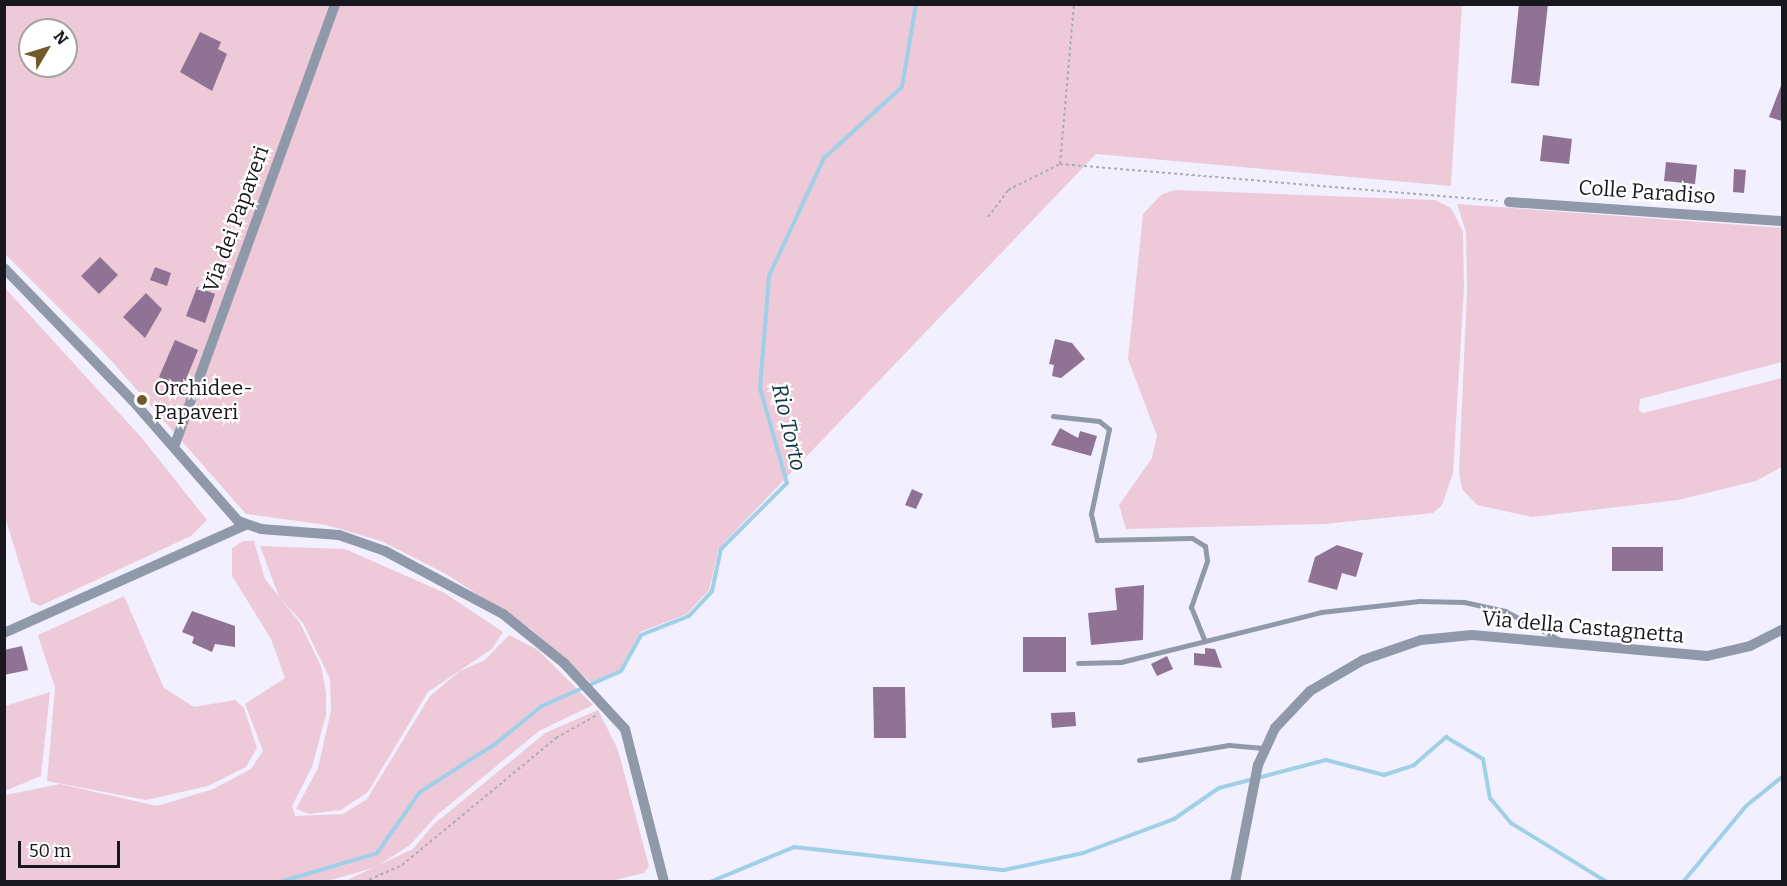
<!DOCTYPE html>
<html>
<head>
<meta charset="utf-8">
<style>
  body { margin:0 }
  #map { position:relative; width:1787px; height:886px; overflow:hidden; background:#f2f0fe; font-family:Bitter,serif }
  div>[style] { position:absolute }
  .green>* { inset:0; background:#eecad9 }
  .stream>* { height:4px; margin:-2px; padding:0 2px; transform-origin:2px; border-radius:2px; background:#a0cfe8 }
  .building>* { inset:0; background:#8f7294 }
  .path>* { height:2px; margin-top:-1px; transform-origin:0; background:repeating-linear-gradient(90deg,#acabb6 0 3px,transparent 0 6px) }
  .service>* { height:5px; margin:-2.5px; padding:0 2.5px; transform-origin:2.5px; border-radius:2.5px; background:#8f99aa }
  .minor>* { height:10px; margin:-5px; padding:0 5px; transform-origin:5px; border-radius:5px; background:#8f99aa }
  .dots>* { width:16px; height:16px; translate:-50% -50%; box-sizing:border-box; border:3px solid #fff; border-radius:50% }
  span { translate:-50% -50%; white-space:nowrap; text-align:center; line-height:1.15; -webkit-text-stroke:4.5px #fff; paint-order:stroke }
  .street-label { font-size:21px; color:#18171d }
  .poi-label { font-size:21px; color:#18171d }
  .left { translate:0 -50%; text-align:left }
  .water-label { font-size:22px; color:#0d3648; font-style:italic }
  .frame { position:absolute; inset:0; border:6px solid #18171d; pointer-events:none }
  .north { position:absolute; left:18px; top:18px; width:60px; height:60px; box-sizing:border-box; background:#fff; border:2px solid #a3a2a5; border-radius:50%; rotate:52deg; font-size:16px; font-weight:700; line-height:24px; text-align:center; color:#18171d }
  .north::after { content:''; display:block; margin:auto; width:21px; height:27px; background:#72592a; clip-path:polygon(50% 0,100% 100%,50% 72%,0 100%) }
  .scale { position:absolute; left:18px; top:841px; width:102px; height:27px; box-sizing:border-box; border:3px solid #18171d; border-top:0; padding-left:8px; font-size:18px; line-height:21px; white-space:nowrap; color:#18171d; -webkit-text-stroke:4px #fff; paint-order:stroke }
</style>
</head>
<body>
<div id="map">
  <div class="green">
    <i style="clip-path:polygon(evenodd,4px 5px,1462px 5px,1451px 186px,1096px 154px,719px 548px,709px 590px,687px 614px,640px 632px,619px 671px,590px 682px,531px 629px,446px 574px,381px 541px,326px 525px,246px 514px,106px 355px,5px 254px,4px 5px,30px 30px,66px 30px,66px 66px,30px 66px,30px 30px)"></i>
    <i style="clip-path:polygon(1175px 190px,1435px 200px,1451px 208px,1463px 232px,1464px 288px,1453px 473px,1442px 505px,1433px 513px,1324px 524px,1126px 529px,1119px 505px,1152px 458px,1157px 436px,1128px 359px,1143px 214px,1162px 194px)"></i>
    <i style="clip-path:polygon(1457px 204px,1782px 228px,1782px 362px,1640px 399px,1639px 410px,1643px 413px,1782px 378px,1782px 467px,1756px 481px,1678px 500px,1532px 517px,1477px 505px,1462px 489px,1459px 472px,1467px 290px,1466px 232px)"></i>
    <i style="clip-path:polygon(5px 288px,141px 437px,207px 520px,191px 536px,40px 606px,31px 602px,5px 517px)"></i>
    <i style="clip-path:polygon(243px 541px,254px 541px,265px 579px,300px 623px,321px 666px,326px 692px,326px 715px,312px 767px,292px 806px,295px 816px,343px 814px,367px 799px,430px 696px,460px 671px,485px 660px,509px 635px,538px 650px,593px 705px,539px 731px,437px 815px,410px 845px,376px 867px,328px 881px,5px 881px,5px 795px,60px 784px,157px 806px,213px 789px,251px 769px,263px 751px,245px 704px,285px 678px,271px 639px,232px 576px,232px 548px)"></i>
    <i style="clip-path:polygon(260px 546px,345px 549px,443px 592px,503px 632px,492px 649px,428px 692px,368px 792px,341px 810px,309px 814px,296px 809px,318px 768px,331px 710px,330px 679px,303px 623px,279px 597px)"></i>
    <i style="clip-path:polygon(124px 596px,164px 688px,194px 707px,235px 700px,244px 708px,257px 748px,246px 767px,208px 786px,146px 800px,47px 781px,55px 688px,38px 635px)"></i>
    <i style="clip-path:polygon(50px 692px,41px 776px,5px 791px,5px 706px)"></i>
    <i style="clip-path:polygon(598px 710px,618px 750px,649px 866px,644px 873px,607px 882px,345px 881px,413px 849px,433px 825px,545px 733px)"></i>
  </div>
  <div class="stream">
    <i style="left:280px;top:882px;width:101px;rotate:-16.6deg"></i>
    <i style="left:377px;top:853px;width:75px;rotate:-54.8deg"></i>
    <i style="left:420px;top:792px;width:89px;rotate:-32.6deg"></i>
    <i style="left:495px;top:744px;width:60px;rotate:-39deg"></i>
    <i style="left:542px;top:706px;width:86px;rotate:-23.9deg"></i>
    <i style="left:621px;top:671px;width:41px;rotate:-60.9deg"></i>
    <i style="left:641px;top:635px;width:52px;rotate:-21.6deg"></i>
    <i style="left:689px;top:616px;width:34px;rotate:-47deg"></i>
    <i style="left:712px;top:591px;width:43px;rotate:-77.9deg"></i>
    <i style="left:721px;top:549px;width:93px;rotate:-45deg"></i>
    <i style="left:787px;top:483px;width:99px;rotate:-105.9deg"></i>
    <i style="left:760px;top:388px;width:112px;rotate:-85.4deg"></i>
    <i style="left:769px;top:276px;width:130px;rotate:-65deg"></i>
    <i style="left:824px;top:158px;width:105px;rotate:-42.3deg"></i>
    <i style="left:902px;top:87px;width:84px;rotate:-80.4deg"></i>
    <i style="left:710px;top:882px;width:91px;rotate:-22.6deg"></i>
    <i style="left:794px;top:847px;width:211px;rotate:6.3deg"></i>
    <i style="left:1004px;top:870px;width:81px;rotate:-12.1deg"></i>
    <i style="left:1083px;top:853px;width:97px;rotate:-20.5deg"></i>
    <i style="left:1174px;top:819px;width:55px;rotate:-34.6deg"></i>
    <i style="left:1219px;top:788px;width:111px;rotate:-14.7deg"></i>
    <i style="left:1326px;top:760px;width:60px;rotate:14.5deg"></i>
    <i style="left:1384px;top:775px;width:32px;rotate:-18deg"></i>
    <i style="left:1414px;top:765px;width:43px;rotate:-41.2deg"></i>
    <i style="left:1446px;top:737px;width:43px;rotate:30.7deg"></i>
    <i style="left:1483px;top:759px;width:40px;rotate:80deg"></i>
    <i style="left:1490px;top:798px;width:33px;rotate:50deg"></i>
    <i style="left:1511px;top:823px;width:113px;rotate:31.6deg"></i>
    <i style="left:1683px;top:882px;width:99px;rotate:-50.3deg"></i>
    <i style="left:1746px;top:806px;width:46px;rotate:-38.9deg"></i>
  </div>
  <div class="building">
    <i style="clip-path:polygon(1519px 4px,1548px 4px,1539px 86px,1511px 83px)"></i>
    <i style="clip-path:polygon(200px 32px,221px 42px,218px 49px,227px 54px,212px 91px,180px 72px)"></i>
    <i style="clip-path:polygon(1782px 83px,1782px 121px,1769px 117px)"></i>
    <i style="clip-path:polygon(1543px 135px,1572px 139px,1569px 164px,1540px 161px)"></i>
    <i style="clip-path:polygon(1666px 162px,1697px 165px,1695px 184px,1664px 181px)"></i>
    <i style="clip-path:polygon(1734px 169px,1746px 170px,1744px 193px,1733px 192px)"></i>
    <i style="clip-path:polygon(100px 257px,118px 275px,99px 294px,81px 276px)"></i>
    <i style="clip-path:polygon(155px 267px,171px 273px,167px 286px,150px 280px)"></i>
    <i style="clip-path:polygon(197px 287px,215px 294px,205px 323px,186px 316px)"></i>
    <i style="clip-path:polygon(146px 293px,162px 309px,145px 338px,123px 317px)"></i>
    <i style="clip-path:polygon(1055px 339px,1072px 343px,1085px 359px,1061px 378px,1052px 376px,1054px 365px,1049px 364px)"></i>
    <i style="clip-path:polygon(175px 340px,198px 350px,183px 387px,159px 377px)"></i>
    <i style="clip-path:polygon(1060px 428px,1078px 438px,1080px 431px,1097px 436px,1091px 456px,1051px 445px)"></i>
    <i style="clip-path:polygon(912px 489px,923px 494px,916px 509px,905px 505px)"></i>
    <i style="clip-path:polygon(1337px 545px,1363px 553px,1356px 577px,1342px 573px,1337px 590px,1308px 582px,1315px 557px)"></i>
    <i style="clip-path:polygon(1612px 547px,1663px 547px,1663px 571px,1612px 571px)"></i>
    <i style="clip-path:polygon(1144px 585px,1143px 640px,1091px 645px,1088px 613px,1117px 610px,1115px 588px)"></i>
    <i style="clip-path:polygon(192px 611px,235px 626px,235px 647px,215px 644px,212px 652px,192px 643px,194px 637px,182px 632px)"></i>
    <i style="clip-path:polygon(1023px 637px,1066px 637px,1066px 672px,1023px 672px)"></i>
    <i style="clip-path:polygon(22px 646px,28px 670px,4px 675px,4px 650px)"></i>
    <i style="clip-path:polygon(1205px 648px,1215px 649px,1222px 668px,1194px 665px,1194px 653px,1205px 654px)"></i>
    <i style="clip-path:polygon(1167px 656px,1173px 669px,1157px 676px,1151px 664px)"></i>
    <i style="clip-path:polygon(873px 687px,905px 687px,906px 738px,874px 738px)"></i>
    <i style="clip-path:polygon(1075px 712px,1076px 726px,1052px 728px,1051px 713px)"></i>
  </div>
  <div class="path">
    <i style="left:1060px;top:164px;width:161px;rotate:-85deg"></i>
    <i style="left:988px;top:217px;width:34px;rotate:-53deg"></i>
    <i style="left:1008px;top:190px;width:58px;rotate:-26.6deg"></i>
    <i style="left:1060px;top:164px;width:439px;rotate:4.8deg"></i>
    <i style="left:364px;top:882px;width:42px;rotate:-24.1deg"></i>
    <i style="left:402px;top:865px;width:200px;rotate:-39.5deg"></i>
    <i style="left:556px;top:738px;width:47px;rotate:-29.3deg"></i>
  </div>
  <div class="service">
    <i style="left:1053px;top:416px;width:46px;rotate:6.2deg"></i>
    <i style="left:1099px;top:421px;width:13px;rotate:39deg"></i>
    <i style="left:1109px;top:429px;width:87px;rotate:102deg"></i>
    <i style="left:1091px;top:514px;width:27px;rotate:77deg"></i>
    <i style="left:1097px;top:540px;width:95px;rotate:-1.2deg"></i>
    <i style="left:1192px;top:538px;width:15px;rotate:32deg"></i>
    <i style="left:1205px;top:546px;width:15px;rotate:82deg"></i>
    <i style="left:1207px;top:561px;width:49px;rotate:109.2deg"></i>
    <i style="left:1191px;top:607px;width:37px;rotate:68deg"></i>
    <i style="left:1078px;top:663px;width:43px;rotate:-1.3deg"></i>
    <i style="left:1121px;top:662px;width:206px;rotate:-14deg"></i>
    <i style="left:1321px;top:612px;width:99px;rotate:-6.4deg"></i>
    <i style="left:1419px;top:601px;width:45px;rotate:1.3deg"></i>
    <i style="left:1464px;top:602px;width:42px;rotate:12.4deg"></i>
    <i style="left:1505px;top:611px;width:64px;rotate:27.8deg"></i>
    <i style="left:1139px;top:760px;width:91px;rotate:-9.5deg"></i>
    <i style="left:1229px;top:745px;width:37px;rotate:5deg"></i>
  </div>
  <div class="minor">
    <i style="left:1509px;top:202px;width:274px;rotate:4deg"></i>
    <i style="left:4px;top:268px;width:185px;rotate:45.9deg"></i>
    <i style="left:133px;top:401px;width:159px;rotate:48.8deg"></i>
    <i style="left:238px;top:521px;width:24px;rotate:19deg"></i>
    <i style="left:261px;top:529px;width:78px;rotate:4.4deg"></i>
    <i style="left:339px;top:535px;width:49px;rotate:19.2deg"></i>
    <i style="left:385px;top:551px;width:134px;rotate:28.1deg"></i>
    <i style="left:503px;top:614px;width:78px;rotate:38.8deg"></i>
    <i style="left:564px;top:663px;width:90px;rotate:47.3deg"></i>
    <i style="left:625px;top:729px;width:158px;rotate:75.7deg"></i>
    <i style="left:174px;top:447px;width:471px;rotate:-70deg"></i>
    <i style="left:4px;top:633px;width:264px;rotate:-24.1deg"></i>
    <i style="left:1235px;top:882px;width:119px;rotate:-78.9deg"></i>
    <i style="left:1258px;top:765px;width:41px;rotate:-65.3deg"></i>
    <i style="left:1275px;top:728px;width:51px;rotate:-46.6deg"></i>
    <i style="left:1310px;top:691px;width:61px;rotate:-30.3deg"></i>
    <i style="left:1363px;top:660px;width:61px;rotate:-19deg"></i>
    <i style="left:1421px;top:640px;width:51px;rotate:-5.6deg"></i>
    <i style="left:1472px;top:635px;width:236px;rotate:5.1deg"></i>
    <i style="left:1707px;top:656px;width:44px;rotate:-13.1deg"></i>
    <i style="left:1750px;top:646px;width:36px;rotate:-27deg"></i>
  </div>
  <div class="dots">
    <i style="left:142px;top:400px;background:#72592a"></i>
  </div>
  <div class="street-label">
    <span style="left:1647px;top:192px;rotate:4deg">Colle Paradiso</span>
    <span style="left:236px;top:219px;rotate:-70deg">Via dei Papaveri</span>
    <span style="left:1583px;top:627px;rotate:5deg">Via della Castagnetta</span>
  </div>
  <div class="poi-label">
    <span class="left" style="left:154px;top:400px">Orchidee-<br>Papaveri</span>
  </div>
  <div class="water-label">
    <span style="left:789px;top:427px;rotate:77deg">Rio Torto</span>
  </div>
  <div class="frame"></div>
  <div class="north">N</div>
  <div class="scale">50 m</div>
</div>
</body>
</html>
